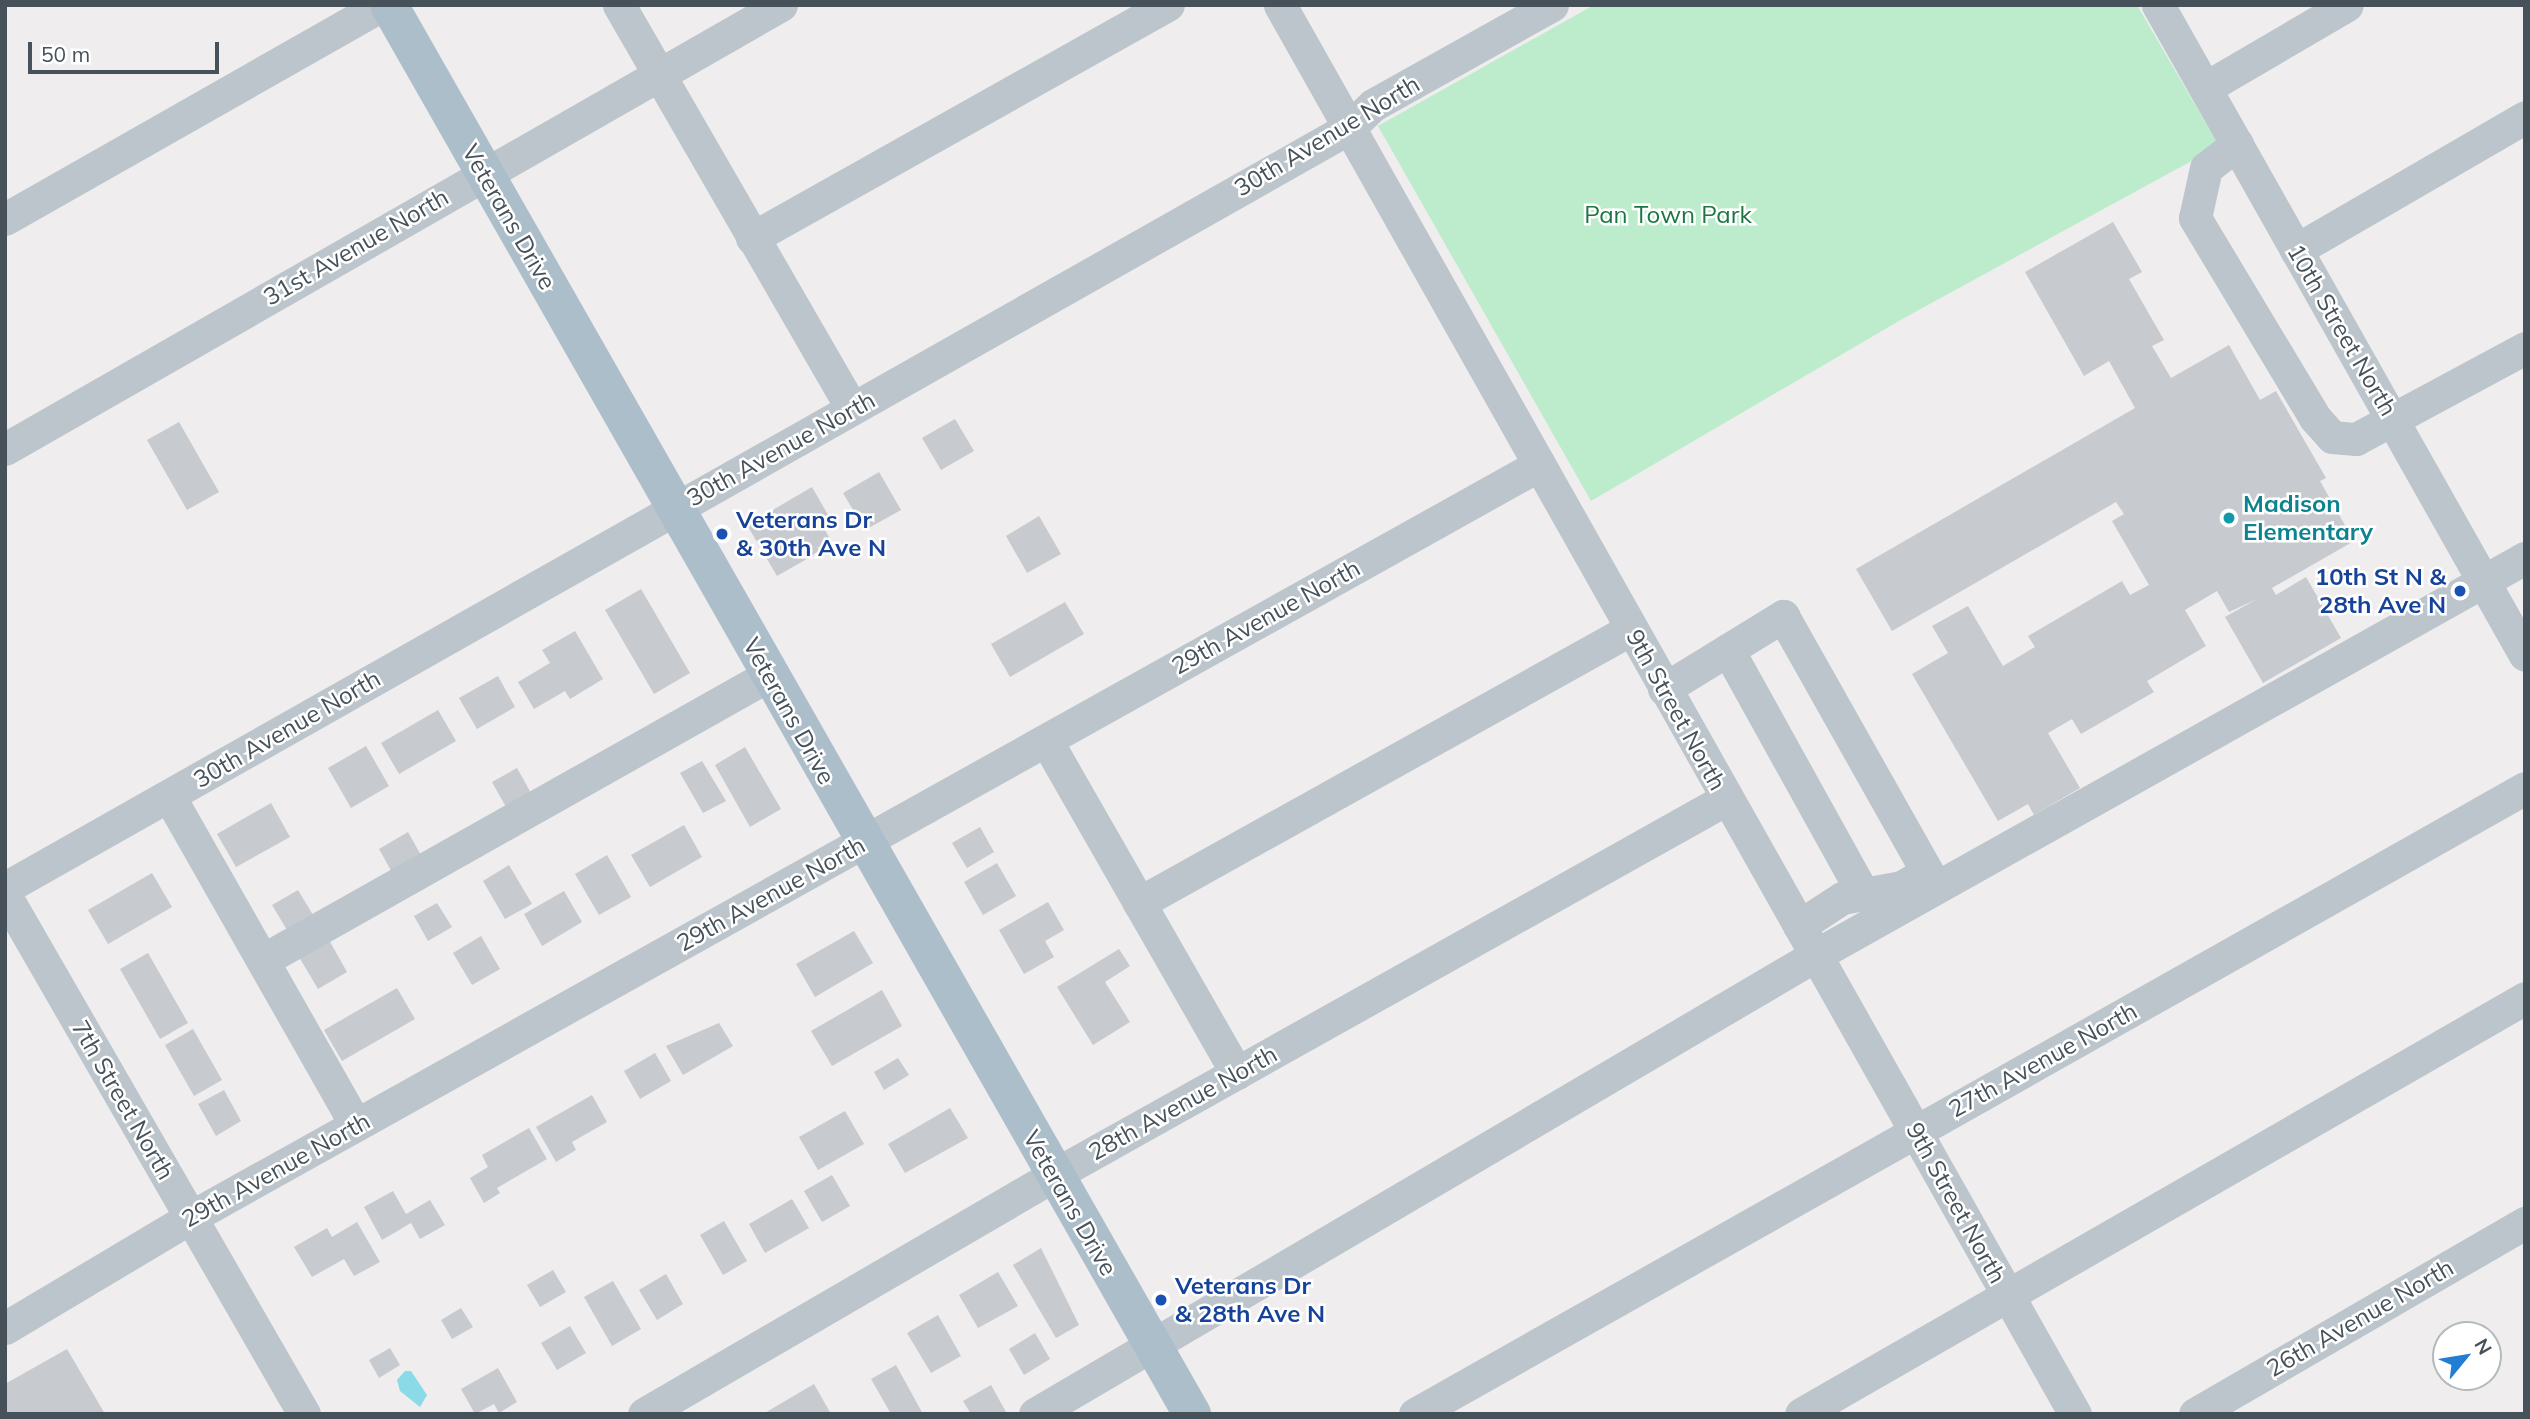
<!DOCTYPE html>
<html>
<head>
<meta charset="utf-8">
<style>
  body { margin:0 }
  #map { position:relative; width:2530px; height:1419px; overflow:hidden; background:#efeded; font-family:Mulish,sans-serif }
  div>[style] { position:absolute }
  .green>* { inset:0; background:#bceccb }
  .water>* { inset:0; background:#8bdae7 }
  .building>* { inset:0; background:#c7cacf }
  .minor>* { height:33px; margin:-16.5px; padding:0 16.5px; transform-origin:16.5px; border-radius:16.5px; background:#bbc5cb }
  .major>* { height:38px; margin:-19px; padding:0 19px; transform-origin:19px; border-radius:19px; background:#adbecb }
  .dots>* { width:19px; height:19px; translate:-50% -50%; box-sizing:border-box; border:4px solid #fff; border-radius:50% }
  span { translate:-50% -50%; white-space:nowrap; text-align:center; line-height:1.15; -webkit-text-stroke:5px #fff; paint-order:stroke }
  .street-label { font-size:24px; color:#465159 }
  .park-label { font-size:24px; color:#1b7642 }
  .culture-label { font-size:24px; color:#0d838f; font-weight:700 }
  .left { translate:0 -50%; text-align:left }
  .transit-label { font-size:24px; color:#164399; font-weight:700 }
  .right { translate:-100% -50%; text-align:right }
  .frame { position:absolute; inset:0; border:7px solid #465159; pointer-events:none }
  .north { position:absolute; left:2432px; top:1321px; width:70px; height:70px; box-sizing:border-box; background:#fff; border:2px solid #b5b9bd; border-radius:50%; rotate:60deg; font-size:19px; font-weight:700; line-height:28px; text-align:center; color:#465159 }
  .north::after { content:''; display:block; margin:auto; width:24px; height:32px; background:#227dd4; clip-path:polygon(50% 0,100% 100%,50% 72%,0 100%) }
  .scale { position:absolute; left:28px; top:42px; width:191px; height:32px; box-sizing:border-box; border:4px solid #465159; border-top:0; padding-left:9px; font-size:21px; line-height:24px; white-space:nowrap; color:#465159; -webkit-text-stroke:5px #fff; paint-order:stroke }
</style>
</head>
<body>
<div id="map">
  <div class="green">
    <i style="clip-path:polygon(1594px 5px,2137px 5px,2219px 146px,1904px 318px,1591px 501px,1378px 126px)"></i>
  </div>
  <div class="water">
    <i style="clip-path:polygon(405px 1371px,411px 1371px,427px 1395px,420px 1407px,400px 1391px,397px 1380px)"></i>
  </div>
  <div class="building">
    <i style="clip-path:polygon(2113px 222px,2142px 272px,2129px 279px,2164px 340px,2152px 346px,2171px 378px,2229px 345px,2260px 400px,2276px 391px,2326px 478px,2320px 481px,2354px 541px,2272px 588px,2276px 595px,2306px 577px,2341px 638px,2263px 683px,2225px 617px,2257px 599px,2229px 612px,2217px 591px,2185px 610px,2206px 646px,2147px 681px,2154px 692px,2081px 734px,2072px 719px,2048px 733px,2080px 788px,2034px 815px,2028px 804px,1998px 821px,1912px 674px,1948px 653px,1932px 626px,1968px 606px,2003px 666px,2035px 647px,2028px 636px,2122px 581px,2130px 595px,2149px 585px,2112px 521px,2124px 514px,2116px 502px,1892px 631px,1856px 569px,2135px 408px,2109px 361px,2084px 376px,2025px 272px)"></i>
    <i style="clip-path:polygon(955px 419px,974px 451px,941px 470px,922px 438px)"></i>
    <i style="clip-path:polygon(179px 422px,219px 492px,187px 510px,147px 440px)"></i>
    <i style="clip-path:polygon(879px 472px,901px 510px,865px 530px,843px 493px)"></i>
    <i style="clip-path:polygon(812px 487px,831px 520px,822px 525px,833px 544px,777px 576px,747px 525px)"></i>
    <i style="clip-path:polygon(1039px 516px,1061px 554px,1027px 573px,1006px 536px)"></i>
    <i style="clip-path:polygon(641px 589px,690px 673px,654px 694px,605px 610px)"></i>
    <i style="clip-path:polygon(1065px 602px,1084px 634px,1010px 677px,991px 644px)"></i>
    <i style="clip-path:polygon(575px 631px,603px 679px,570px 699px,565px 691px,534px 709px,518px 682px,550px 663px,542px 650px)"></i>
    <i style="clip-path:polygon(498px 676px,515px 707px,477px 729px,459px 698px)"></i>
    <i style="clip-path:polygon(438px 710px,456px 741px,399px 774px,381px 743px)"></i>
    <i style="clip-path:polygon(366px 746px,389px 786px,351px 808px,328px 768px)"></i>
    <i style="clip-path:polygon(745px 747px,781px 809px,750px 827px,715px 765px)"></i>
    <i style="clip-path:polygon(702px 761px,726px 801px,703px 813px,680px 773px)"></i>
    <i style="clip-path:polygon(517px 768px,531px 793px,506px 807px,492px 782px)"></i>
    <i style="clip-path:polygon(271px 803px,290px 837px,236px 867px,217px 834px)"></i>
    <i style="clip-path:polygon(684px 825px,702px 857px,650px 887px,631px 855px)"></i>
    <i style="clip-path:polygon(980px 827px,994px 852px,967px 868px,952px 843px)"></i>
    <i style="clip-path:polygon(408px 832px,422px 857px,393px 874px,379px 849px)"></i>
    <i style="clip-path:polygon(607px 855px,631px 897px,599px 915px,575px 874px)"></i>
    <i style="clip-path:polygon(997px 863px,1016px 896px,983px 915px,964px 882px)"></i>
    <i style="clip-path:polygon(509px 865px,532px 904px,505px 919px,483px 881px)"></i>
    <i style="clip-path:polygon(152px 873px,172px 907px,108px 944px,88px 910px)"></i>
    <i style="clip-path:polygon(298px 890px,313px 915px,287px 930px,272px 905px)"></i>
    <i style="clip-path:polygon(564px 891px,582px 922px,542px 946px,524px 914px)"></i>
    <i style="clip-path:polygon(1048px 902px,1064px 930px,1045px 941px,1054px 957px,1024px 974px,999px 930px)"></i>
    <i style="clip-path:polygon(437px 903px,452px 927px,428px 941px,414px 916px)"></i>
    <i style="clip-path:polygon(854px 931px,873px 963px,815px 997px,796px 964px)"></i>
    <i style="clip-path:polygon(481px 936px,500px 969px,472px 985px,453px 953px)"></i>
    <i style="clip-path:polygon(329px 940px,347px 972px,318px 989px,299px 957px)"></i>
    <i style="clip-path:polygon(1119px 949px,1130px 966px,1105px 982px,1130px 1022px,1093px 1045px,1057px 987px)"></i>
    <i style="clip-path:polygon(148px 953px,188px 1023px,160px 1039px,120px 969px)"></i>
    <i style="clip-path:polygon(397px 988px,415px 1019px,342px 1061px,324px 1030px)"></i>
    <i style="clip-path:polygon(882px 990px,902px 1026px,832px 1066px,811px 1031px)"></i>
    <i style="clip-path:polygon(719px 1023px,733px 1046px,683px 1075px,666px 1046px)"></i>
    <i style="clip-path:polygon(193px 1029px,222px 1080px,194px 1096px,165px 1045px)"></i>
    <i style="clip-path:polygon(655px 1053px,671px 1081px,640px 1099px,624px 1071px)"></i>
    <i style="clip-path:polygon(898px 1058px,909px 1075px,884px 1090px,874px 1072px)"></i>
    <i style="clip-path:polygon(224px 1090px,241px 1121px,216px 1136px,198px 1104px)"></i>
    <i style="clip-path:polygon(592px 1095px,607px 1122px,572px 1142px,576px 1150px,556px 1162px,536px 1127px)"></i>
    <i style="clip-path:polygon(950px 1108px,968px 1138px,905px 1173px,888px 1144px)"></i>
    <i style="clip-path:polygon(845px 1111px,864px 1144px,818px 1170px,799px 1137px)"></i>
    <i style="clip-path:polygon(529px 1128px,547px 1159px,497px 1188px,500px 1193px,484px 1203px,470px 1178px,488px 1167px,482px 1155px)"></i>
    <i style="clip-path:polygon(832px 1175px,850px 1206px,822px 1222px,804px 1191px)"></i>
    <i style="clip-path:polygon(393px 1191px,406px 1214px,430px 1200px,445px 1225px,420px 1239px,411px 1223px,382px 1240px,364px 1207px)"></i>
    <i style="clip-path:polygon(792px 1199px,809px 1228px,765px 1253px,749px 1224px)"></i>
    <i style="clip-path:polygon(724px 1221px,747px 1261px,723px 1275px,700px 1235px)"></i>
    <i style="clip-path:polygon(357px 1222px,380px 1262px,354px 1276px,344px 1259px,312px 1277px,294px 1247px,327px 1228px,332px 1237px)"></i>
    <i style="clip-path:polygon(1041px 1248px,1079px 1325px,1056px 1338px,1013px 1265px)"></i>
    <i style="clip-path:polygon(553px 1270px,566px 1292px,540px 1307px,527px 1285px)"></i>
    <i style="clip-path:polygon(998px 1272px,1018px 1306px,978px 1328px,959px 1295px)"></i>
    <i style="clip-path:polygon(666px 1274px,683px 1304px,657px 1320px,639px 1290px)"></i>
    <i style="clip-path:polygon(613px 1281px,641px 1329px,612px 1346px,584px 1297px)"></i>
    <i style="clip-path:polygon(461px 1308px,473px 1327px,452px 1339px,441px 1320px)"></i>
    <i style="clip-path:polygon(938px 1315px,961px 1356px,931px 1373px,907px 1333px)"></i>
    <i style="clip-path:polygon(570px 1326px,586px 1353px,557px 1370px,541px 1343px)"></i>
    <i style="clip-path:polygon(1035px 1333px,1050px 1359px,1024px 1375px,1009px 1349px)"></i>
    <i style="clip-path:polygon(390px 1348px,400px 1365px,379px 1378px,369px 1360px)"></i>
    <i style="clip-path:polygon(67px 1349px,105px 1414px,5px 1414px,5px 1384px)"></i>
    <i style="clip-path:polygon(896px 1365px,923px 1414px,891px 1414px,871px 1379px)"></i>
    <i style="clip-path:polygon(498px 1368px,517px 1402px,499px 1413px,494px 1404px,475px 1414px,461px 1389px)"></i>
    <i style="clip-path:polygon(814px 1384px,831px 1414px,763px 1414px)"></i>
    <i style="clip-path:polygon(991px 1385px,1006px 1412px,971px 1414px,963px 1401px)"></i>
  </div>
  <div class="minor">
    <i style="left:619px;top:5px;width:466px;rotate:60deg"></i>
    <i style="left:1280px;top:5px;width:1618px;rotate:60.57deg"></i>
    <i style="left:2158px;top:5px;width:746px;rotate:60.55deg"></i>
    <i style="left:2205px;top:88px;width:164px;rotate:-30.3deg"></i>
    <i style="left:2237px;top:144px;width:39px;rotate:142deg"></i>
    <i style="left:2206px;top:168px;width:51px;rotate:102.4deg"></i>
    <i style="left:2195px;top:218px;width:233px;rotate:59deg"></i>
    <i style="left:2315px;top:418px;width:25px;rotate:48deg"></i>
    <i style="left:2332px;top:437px;width:24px;rotate:5deg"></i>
    <i style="left:2356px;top:439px;width:192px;rotate:-28.3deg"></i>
    <i style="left:5px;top:219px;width:433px;rotate:-29.6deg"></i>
    <i style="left:752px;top:238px;width:477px;rotate:-29.3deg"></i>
    <i style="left:2296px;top:250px;width:265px;rotate:-30.1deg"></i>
    <i style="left:5px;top:449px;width:894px;rotate:-29.78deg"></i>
    <i style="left:1728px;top:650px;width:277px;rotate:61deg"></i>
    <i style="left:1664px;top:689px;width:140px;rotate:-31.5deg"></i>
    <i style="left:1783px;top:616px;width:294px;rotate:60.6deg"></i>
    <i style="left:1927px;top:872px;width:29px;rotate:149deg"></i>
    <i style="left:1902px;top:887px;width:61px;rotate:169.6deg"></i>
    <i style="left:1842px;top:898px;width:51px;rotate:146.9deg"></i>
    <i style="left:1046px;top:740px;width:384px;rotate:60.2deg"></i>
    <i style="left:169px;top:796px;width:378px;rotate:60.4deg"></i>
    <i style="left:5px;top:888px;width:1544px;rotate:-29.49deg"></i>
    <i style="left:1349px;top:128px;width:33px;rotate:-44deg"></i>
    <i style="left:1373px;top:105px;width:205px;rotate:-29.2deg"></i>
    <i style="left:5px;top:895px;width:599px;rotate:60.05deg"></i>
    <i style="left:1139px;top:903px;width:563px;rotate:-29.11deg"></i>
    <i style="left:263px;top:960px;width:581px;rotate:-29.39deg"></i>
    <i style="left:5px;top:1328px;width:217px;rotate:-30.8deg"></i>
    <i style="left:191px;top:1217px;width:1544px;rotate:-29.16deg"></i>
    <i style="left:644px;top:1414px;width:475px;rotate:-30.2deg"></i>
    <i style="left:1054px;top:1175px;width:770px;rotate:-29.23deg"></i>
    <i style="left:1035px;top:1414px;width:906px;rotate:-30.44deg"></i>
    <i style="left:1816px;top:955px;width:813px;rotate:-29.25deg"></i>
    <i style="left:1415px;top:1414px;width:1274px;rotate:-29.42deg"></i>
    <i style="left:1801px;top:1414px;width:835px;rotate:-29.88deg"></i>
    <i style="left:2195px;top:1414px;width:381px;rotate:-30.1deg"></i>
  </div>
  <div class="major">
    <i style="left:389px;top:5px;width:1622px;rotate:60.32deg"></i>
  </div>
  <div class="dots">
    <i style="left:2229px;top:518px;background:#0f9aa8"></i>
    <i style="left:722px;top:534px;background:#1a4fb4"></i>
    <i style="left:2460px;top:591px;background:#1a4fb4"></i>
    <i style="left:1161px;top:1300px;background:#1a4fb4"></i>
  </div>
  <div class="street-label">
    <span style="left:1327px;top:136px;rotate:-31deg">30th Avenue North</span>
    <span style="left:509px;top:217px;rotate:60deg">Veterans Drive</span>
    <span style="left:356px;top:247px;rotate:-30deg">31st Avenue North</span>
    <span style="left:2342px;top:330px;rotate:60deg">10th Street North</span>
    <span style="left:781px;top:449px;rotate:-29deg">30th Avenue North</span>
    <span style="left:1266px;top:617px;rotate:-29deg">29th Avenue North</span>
    <span style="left:1676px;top:710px;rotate:61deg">9th Street North</span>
    <span style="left:789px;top:711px;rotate:61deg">Veterans Drive</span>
    <span style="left:287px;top:729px;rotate:-30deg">30th Avenue North</span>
    <span style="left:771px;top:894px;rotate:-29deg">29th Avenue North</span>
    <span style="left:2043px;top:1060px;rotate:-29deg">27th Avenue North</span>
    <span style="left:123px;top:1100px;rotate:60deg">7th Street North</span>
    <span style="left:1183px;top:1103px;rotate:-29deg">28th Avenue North</span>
    <span style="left:276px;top:1170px;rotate:-29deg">29th Avenue North</span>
    <span style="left:1070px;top:1203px;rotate:60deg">Veterans Drive</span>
    <span style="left:1956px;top:1203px;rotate:61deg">9th Street North</span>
    <span style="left:2360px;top:1318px;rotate:-30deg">26th Avenue North</span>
  </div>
  <div class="park-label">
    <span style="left:1668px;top:215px">Pan Town Park</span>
  </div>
  <div class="culture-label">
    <span class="left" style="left:2243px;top:518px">Madison<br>Elementary</span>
  </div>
  <div class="transit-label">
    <span class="left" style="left:736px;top:534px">Veterans Dr<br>&amp; 30th Ave N</span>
    <span class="right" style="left:2446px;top:591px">10th St N &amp;<br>28th Ave N</span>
    <span class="left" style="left:1175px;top:1300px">Veterans Dr<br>&amp; 28th Ave N</span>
  </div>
  <div class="frame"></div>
  <div class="north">N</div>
  <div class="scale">50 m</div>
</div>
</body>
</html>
